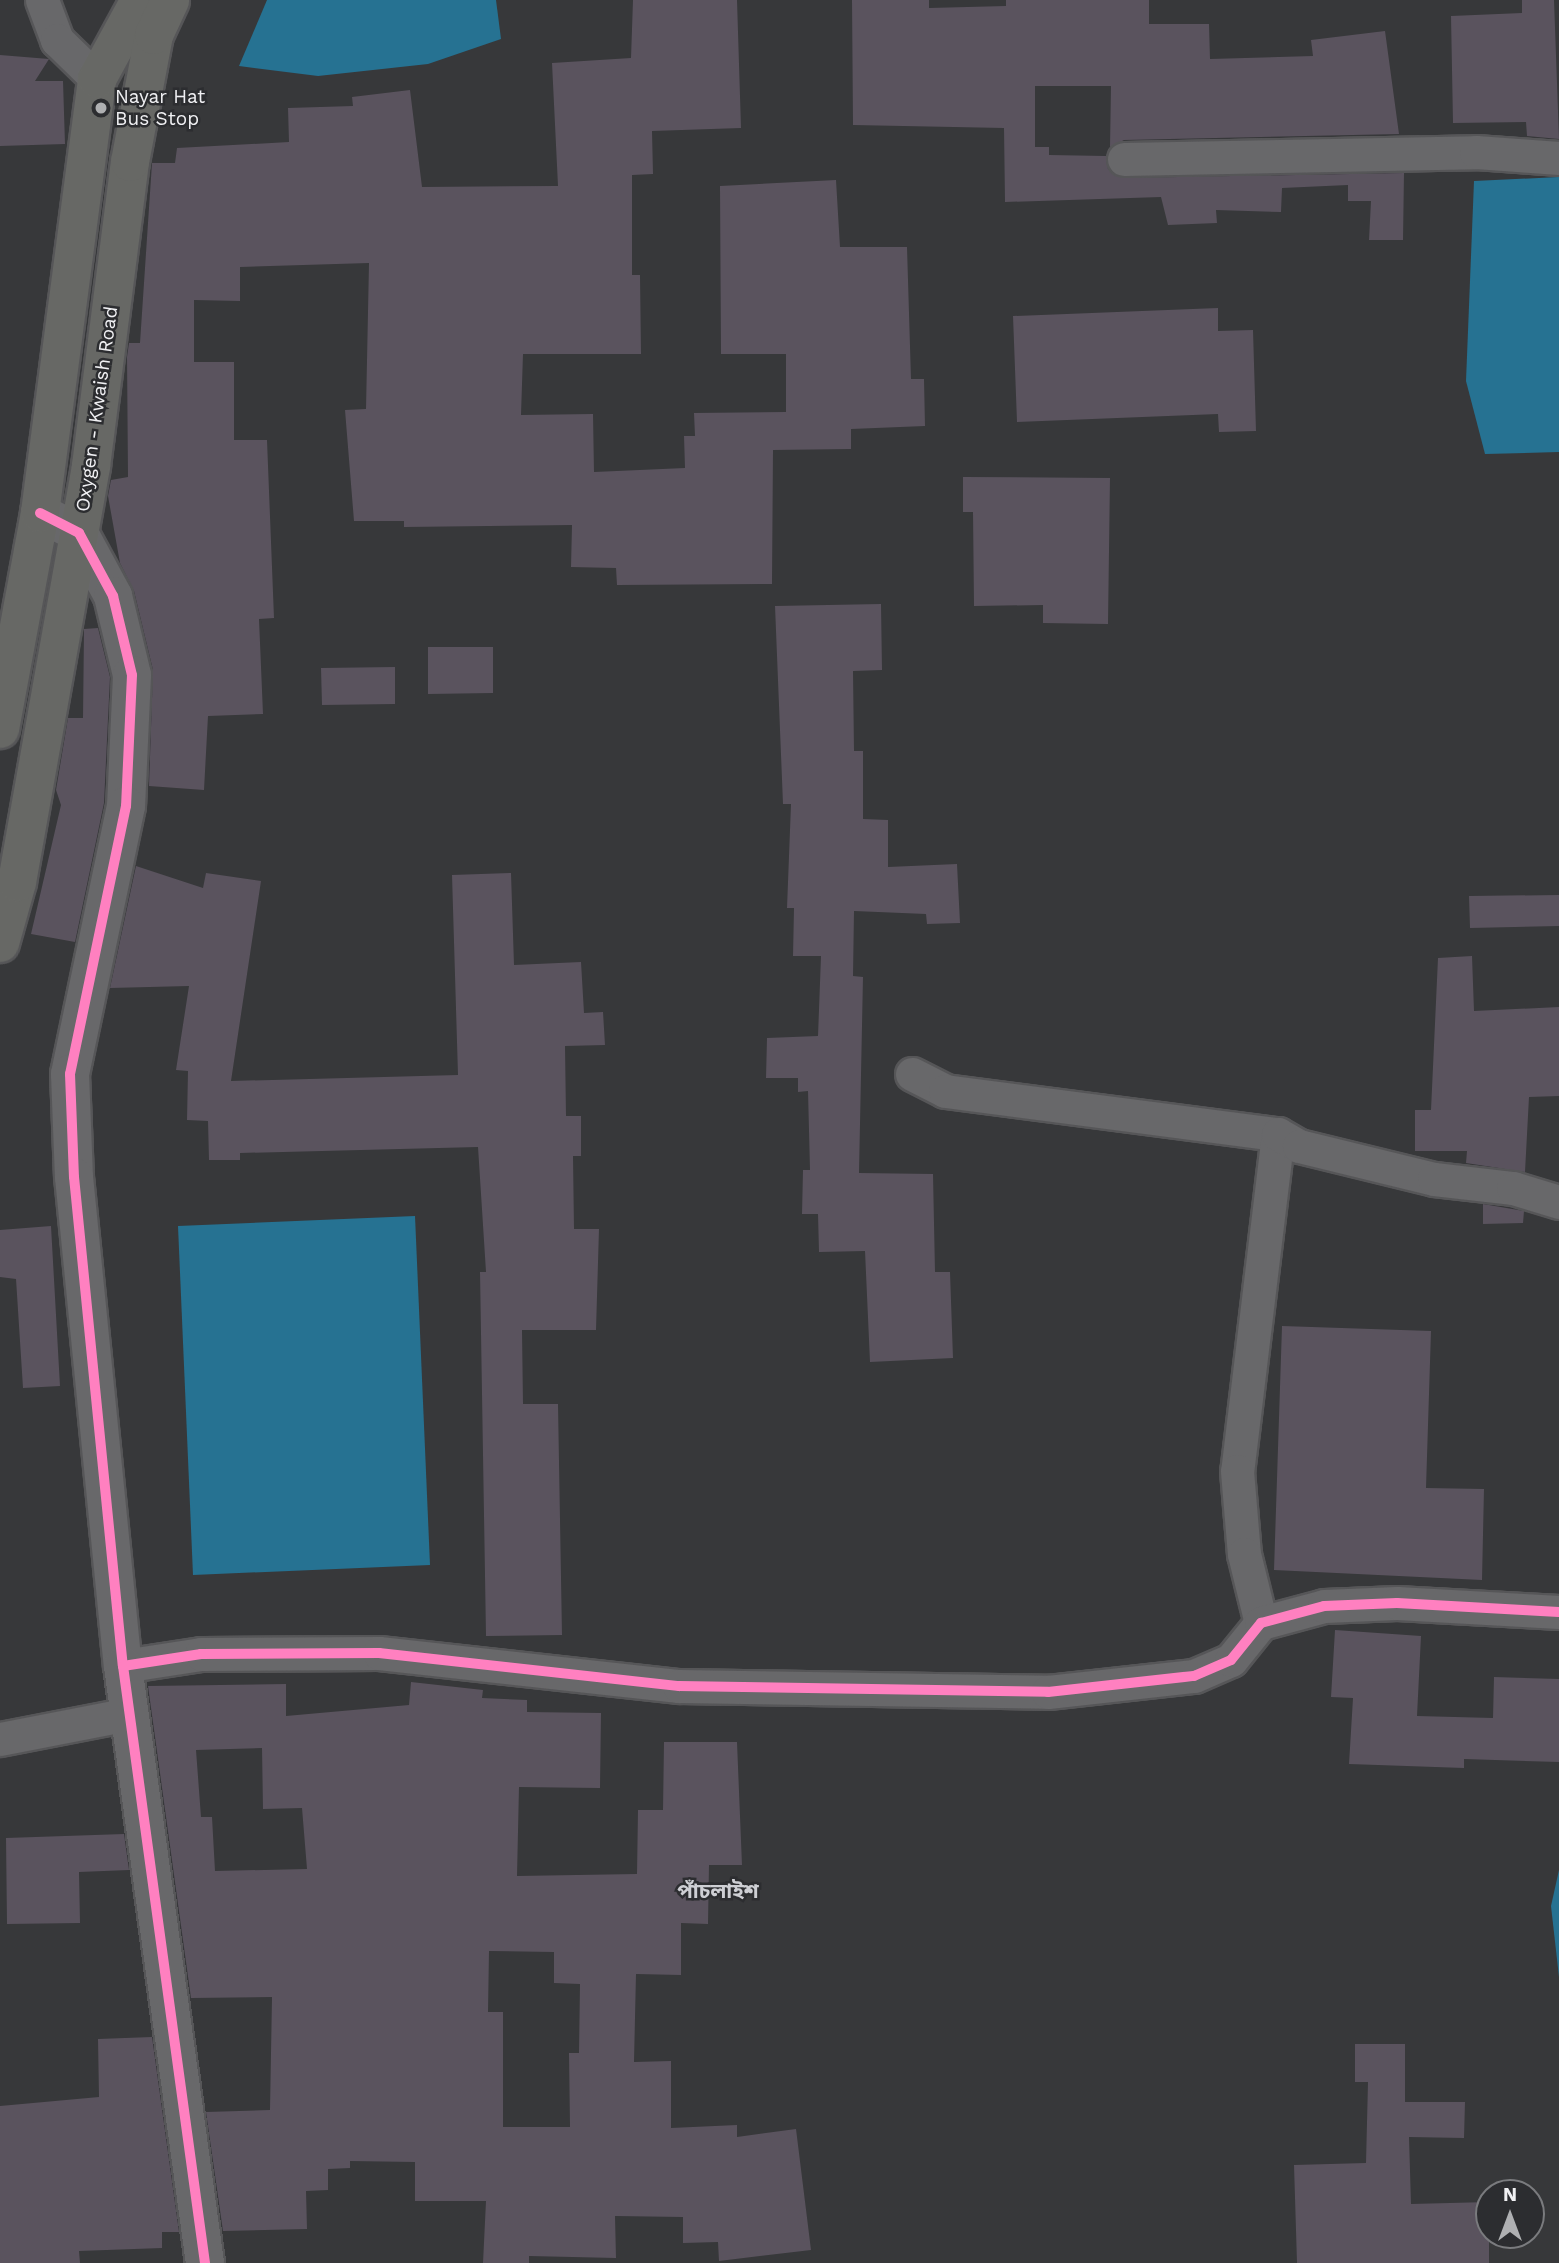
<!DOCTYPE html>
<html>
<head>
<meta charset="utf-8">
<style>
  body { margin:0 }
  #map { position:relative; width:1559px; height:2263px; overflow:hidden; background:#37383a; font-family:"Work Sans","Noto Sans Bengali",sans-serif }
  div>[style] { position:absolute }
  .water>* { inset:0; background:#267292 }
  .building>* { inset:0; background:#5a535e }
  .roads { filter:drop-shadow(2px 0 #565658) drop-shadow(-2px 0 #565658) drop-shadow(0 2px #565658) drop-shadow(0 -2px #565658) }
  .minor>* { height:33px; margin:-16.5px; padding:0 16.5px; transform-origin:16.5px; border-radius:16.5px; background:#68686a }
  .tertiary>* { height:38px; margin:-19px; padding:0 19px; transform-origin:19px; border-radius:19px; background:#68686a }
  .secondary>* { height:38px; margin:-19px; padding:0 19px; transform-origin:19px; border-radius:19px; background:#676865 }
  .cycleway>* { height:10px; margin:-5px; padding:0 5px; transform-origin:5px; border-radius:5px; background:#ff80c0 }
  .dots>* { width:19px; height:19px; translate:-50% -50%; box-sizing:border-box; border:4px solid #2c2d30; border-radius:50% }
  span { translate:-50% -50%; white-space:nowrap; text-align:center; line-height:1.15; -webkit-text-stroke:5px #2c2d30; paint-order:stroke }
  .poi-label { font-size:19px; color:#f0f0f3 }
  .left { translate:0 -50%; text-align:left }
  .street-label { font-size:19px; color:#f0f0f3 }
  .neighbourhood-label { font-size:21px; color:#cecfd4; font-weight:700 }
  .north { position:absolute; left:1475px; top:2179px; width:70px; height:70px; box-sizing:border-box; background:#2c2d30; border:2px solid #7a7b7e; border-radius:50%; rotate:0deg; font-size:19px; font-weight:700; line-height:28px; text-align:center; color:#f0f0f3 }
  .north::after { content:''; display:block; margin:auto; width:24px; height:32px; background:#afb0b2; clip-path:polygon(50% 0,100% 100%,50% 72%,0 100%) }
</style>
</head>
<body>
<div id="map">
  <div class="water">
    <i style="clip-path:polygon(267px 0,496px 0,501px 39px,428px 64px,318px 76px,239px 66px)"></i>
    <i style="clip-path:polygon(1559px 177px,1559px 452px,1485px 454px,1466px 381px,1474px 181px)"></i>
    <i style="clip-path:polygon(415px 1216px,430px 1565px,193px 1575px,178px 1226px)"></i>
    <i style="clip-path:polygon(1559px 1870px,1559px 1977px,1551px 1906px)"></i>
  </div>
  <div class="building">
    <i style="clip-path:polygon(633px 0,737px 0,741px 128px,652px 131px,653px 174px,632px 175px,632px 275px,640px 275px,641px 354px,523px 354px,521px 415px,593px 414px,594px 472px,685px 468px,684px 436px,695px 436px,694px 413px,786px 412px,786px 354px,721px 354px,720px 186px,836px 180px,840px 247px,907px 247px,911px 379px,924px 379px,925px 426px,851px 429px,851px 449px,773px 450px,772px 584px,617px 585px,616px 568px,571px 567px,572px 525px,404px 527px,404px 521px,354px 521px,345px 410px,366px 409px,369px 263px,240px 267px,240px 301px,194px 300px,194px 362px,234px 362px,234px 440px,267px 440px,274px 618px,259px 619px,263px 714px,208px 716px,204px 790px,149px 786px,153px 670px,134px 591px,120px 563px,108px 496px,111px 480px,128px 477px,127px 357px,129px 343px,140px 343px,152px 163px,175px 163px,177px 148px,289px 142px,288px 108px,353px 106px,352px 97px,410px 90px,422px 187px,558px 186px,552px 63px,631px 58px)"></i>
    <i style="clip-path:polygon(852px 0,929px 0,929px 8px,1006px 6px,1006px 0,1149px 0,1149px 24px,1209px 24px,1210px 59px,1313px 56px,1311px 40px,1385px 31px,1399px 134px,1124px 140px,1110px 147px,1111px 86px,1035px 86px,1035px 147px,1049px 147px,1049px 155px,1106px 156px,1108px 169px,1124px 178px,1404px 173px,1403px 240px,1369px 240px,1371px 201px,1348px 201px,1348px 185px,1282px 188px,1281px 212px,1216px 210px,1217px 223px,1168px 225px,1161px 197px,1005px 202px,1004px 128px,853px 125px)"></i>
    <i style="clip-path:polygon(1522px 0,1554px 0,1559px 139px,1527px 136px,1526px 122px,1453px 123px,1451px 16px,1522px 13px)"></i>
    <i style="clip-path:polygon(0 55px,49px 59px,35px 81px,63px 81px,65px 144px,0 146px)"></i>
    <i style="clip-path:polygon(1218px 308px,1218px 331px,1253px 330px,1256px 431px,1219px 432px,1218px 414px,1017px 422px,1013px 316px)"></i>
    <i style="clip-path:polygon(963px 477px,1110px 478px,1108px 624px,1043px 623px,1043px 605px,974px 606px,973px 512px,963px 512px)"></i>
    <i style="clip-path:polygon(881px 604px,882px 670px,853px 671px,854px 751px,863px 751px,863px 819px,888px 820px,888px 867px,957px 864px,960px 923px,927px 924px,926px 914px,854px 911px,853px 976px,863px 977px,859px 1173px,933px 1174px,935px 1272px,950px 1272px,953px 1358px,870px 1362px,865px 1251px,819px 1252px,818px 1214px,802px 1214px,803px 1170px,810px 1170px,808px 1091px,798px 1092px,798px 1078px,766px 1078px,767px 1038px,818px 1036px,821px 956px,793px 956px,794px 908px,787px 908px,791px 804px,783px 804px,775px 606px)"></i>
    <i style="clip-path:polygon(98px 628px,110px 677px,104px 803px,75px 942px,31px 934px,61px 805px,56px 790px,68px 718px,83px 718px,84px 629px)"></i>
    <i style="clip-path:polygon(428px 647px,493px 647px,493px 693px,428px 694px)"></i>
    <i style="clip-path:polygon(395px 667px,395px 704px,322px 705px,321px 668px)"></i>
    <i style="clip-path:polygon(136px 866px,203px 888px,206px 873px,261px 881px,231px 1081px,458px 1075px,452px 875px,511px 873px,514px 965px,581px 962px,584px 1013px,603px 1012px,605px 1045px,565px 1046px,566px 1116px,581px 1116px,581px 1156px,573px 1156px,574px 1229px,599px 1229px,596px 1330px,522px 1330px,523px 1404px,558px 1404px,562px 1635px,486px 1636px,480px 1272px,486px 1272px,478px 1147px,240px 1153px,240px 1160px,209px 1160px,208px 1121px,187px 1120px,188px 1071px,176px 1070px,189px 986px,110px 988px)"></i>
    <i style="clip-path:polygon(1559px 895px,1559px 926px,1470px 928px,1469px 896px)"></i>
    <i style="clip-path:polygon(1472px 956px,1474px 1011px,1559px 1007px,1559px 1096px,1529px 1097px,1525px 1172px,1466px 1163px,1467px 1151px,1415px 1151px,1415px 1110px,1431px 1110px,1438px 958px)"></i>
    <i style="clip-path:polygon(1483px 1204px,1524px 1211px,1523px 1223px,1483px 1224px)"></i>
    <i style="clip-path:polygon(51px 1226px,60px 1386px,23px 1388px,16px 1279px,0 1277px,0 1230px)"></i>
    <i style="clip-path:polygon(1282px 1326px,1431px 1331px,1426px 1488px,1484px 1489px,1482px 1580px,1274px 1570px)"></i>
    <i style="clip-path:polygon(1335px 1630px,1421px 1636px,1417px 1716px,1493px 1718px,1494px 1677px,1559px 1679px,1559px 1762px,1464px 1759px,1464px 1768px,1349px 1764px,1353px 1698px,1331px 1697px)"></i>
    <i style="clip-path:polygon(evenodd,411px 1682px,483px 1690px,482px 1698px,527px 1700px,527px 1712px,601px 1713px,600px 1788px,519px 1787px,517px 1876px,637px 1874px,638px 1810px,663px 1810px,664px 1742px,737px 1742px,742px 1865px,709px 1865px,708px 1924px,681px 1923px,681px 1975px,636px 1974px,634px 2062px,671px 2061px,671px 2128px,737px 2125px,737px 2137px,796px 2129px,811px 2250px,719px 2261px,718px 2242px,683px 2243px,683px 2217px,615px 2216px,616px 2258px,529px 2256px,529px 2263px,483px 2263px,486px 2201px,415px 2201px,415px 2162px,350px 2161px,350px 2168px,328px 2169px,328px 2190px,306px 2191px,307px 2229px,223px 2231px,206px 2112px,270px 2110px,272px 1997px,191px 1998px,148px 1686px,286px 1684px,286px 1716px,409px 1705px,411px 1682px,262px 1748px,263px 1809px,302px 1808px,307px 1869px,215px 1871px,212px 1817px,201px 1817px,196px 1750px,262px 1748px,411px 1682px,489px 1951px,554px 1952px,554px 1983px,580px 1984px,579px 2053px,569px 2053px,570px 2127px,503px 2127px,503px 2012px,488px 2012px,489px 1951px)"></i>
    <i style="clip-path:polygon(124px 1834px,129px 1870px,79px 1872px,80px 1923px,7px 1924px,6px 1838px)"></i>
    <i style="clip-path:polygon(152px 2037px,179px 2232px,162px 2232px,162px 2248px,79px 2251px,80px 2263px,0 2263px,0 2106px,99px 2097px,98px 2039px)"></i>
    <i style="clip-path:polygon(1355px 2044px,1405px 2044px,1405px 2102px,1465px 2102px,1464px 2138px,1409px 2137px,1411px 2204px,1489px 2202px,1489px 2263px,1297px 2263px,1294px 2165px,1366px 2163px,1368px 2082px,1355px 2082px)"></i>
  </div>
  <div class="roads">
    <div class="minor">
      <i style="left:42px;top:0;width:43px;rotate:69.4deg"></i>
      <i style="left:57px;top:40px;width:56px;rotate:44.3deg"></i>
      <i style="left:1124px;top:159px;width:352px;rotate:-1.1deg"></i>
      <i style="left:1476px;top:152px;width:83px;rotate:4.1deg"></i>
      <i style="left:912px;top:1074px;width:37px;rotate:27deg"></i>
      <i style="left:945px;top:1091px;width:336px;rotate:7.4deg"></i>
      <i style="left:1278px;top:1134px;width:339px;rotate:96.9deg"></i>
      <i style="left:1237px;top:1471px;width:83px;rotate:85.2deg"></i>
      <i style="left:1244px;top:1554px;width:71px;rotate:76.2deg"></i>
      <i style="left:1278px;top:1134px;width:24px;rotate:30deg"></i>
      <i style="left:1299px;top:1146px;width:139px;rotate:13.7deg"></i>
      <i style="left:1434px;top:1179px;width:80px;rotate:6.5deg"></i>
      <i style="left:1513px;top:1188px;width:48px;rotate:16.9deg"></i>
      <i style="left:123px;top:1666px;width:79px;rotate:-8.7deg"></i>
      <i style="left:201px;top:1654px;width:178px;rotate:-0.3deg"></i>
      <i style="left:379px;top:1653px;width:302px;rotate:6.3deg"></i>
      <i style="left:679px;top:1686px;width:369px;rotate:0.9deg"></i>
      <i style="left:1048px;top:1692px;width:147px;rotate:-6.3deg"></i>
      <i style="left:1194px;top:1676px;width:40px;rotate:-23.4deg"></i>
      <i style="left:1231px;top:1660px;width:48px;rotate:-51deg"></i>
      <i style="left:1261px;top:1623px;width:65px;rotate:-15.1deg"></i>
      <i style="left:1324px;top:1606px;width:73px;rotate:-2.4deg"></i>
      <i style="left:1397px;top:1603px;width:162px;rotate:3.2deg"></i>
      <i style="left:0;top:1739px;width:131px;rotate:-11deg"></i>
    </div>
    <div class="tertiary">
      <i style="left:40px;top:513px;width:44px;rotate:27.1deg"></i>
      <i style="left:79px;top:533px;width:72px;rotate:61.6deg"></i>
      <i style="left:113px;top:596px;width:81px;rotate:76.5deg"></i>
      <i style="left:132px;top:675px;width:131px;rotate:92.6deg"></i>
      <i style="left:126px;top:806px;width:274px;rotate:101.8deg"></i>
      <i style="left:70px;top:1074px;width:103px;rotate:87.8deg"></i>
      <i style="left:74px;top:1177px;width:491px;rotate:84.3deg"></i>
      <i style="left:123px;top:1666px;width:603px;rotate:82.18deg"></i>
    </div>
    <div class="secondary">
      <i style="left:0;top:729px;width:220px;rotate:-79.5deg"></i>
      <i style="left:40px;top:513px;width:438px;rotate:-82.5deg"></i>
      <i style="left:97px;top:79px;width:90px;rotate:-61.4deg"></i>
      <i style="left:0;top:943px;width:63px;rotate:-74.4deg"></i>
      <i style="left:17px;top:882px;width:423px;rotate:-79.9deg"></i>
      <i style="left:91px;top:466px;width:306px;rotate:-82.7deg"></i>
      <i style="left:130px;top:162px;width:129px;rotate:-79.3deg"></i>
      <i style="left:154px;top:35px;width:38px;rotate:-65deg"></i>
    </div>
  </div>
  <div class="cycleway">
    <i style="left:40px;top:513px;width:44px;rotate:27.1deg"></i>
    <i style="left:79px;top:533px;width:72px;rotate:61.6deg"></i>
    <i style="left:113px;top:596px;width:81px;rotate:76.5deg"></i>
    <i style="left:132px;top:675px;width:131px;rotate:92.6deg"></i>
    <i style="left:126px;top:806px;width:274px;rotate:101.8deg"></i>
    <i style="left:70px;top:1074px;width:103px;rotate:87.8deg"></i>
    <i style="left:74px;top:1177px;width:491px;rotate:84.3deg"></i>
    <i style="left:123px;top:1666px;width:603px;rotate:82.18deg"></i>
    <i style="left:123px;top:1666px;width:79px;rotate:-8.7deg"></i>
    <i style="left:201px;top:1654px;width:178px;rotate:-0.3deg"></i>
    <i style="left:379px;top:1653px;width:302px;rotate:6.3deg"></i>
    <i style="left:679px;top:1686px;width:369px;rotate:0.9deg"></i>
    <i style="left:1048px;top:1692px;width:147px;rotate:-6.3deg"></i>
    <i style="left:1194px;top:1676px;width:40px;rotate:-23.4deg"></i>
    <i style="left:1231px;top:1660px;width:48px;rotate:-51deg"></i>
    <i style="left:1261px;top:1623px;width:65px;rotate:-15.1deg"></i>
    <i style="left:1324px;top:1606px;width:73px;rotate:-2.4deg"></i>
    <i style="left:1397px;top:1603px;width:162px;rotate:3.2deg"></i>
  </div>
  <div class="dots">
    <i style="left:101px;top:108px;background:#afb0b2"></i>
  </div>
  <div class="poi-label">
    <span class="left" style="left:115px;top:108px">Nayar Hat<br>Bus Stop</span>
  </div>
  <div class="street-label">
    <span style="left:97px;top:409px;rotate:-82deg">Oxygen - Kwaish Road</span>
  </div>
  <div class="neighbourhood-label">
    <span style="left:718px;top:1891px">পাঁচলাইশ</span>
  </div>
  <div class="north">N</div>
</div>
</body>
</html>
